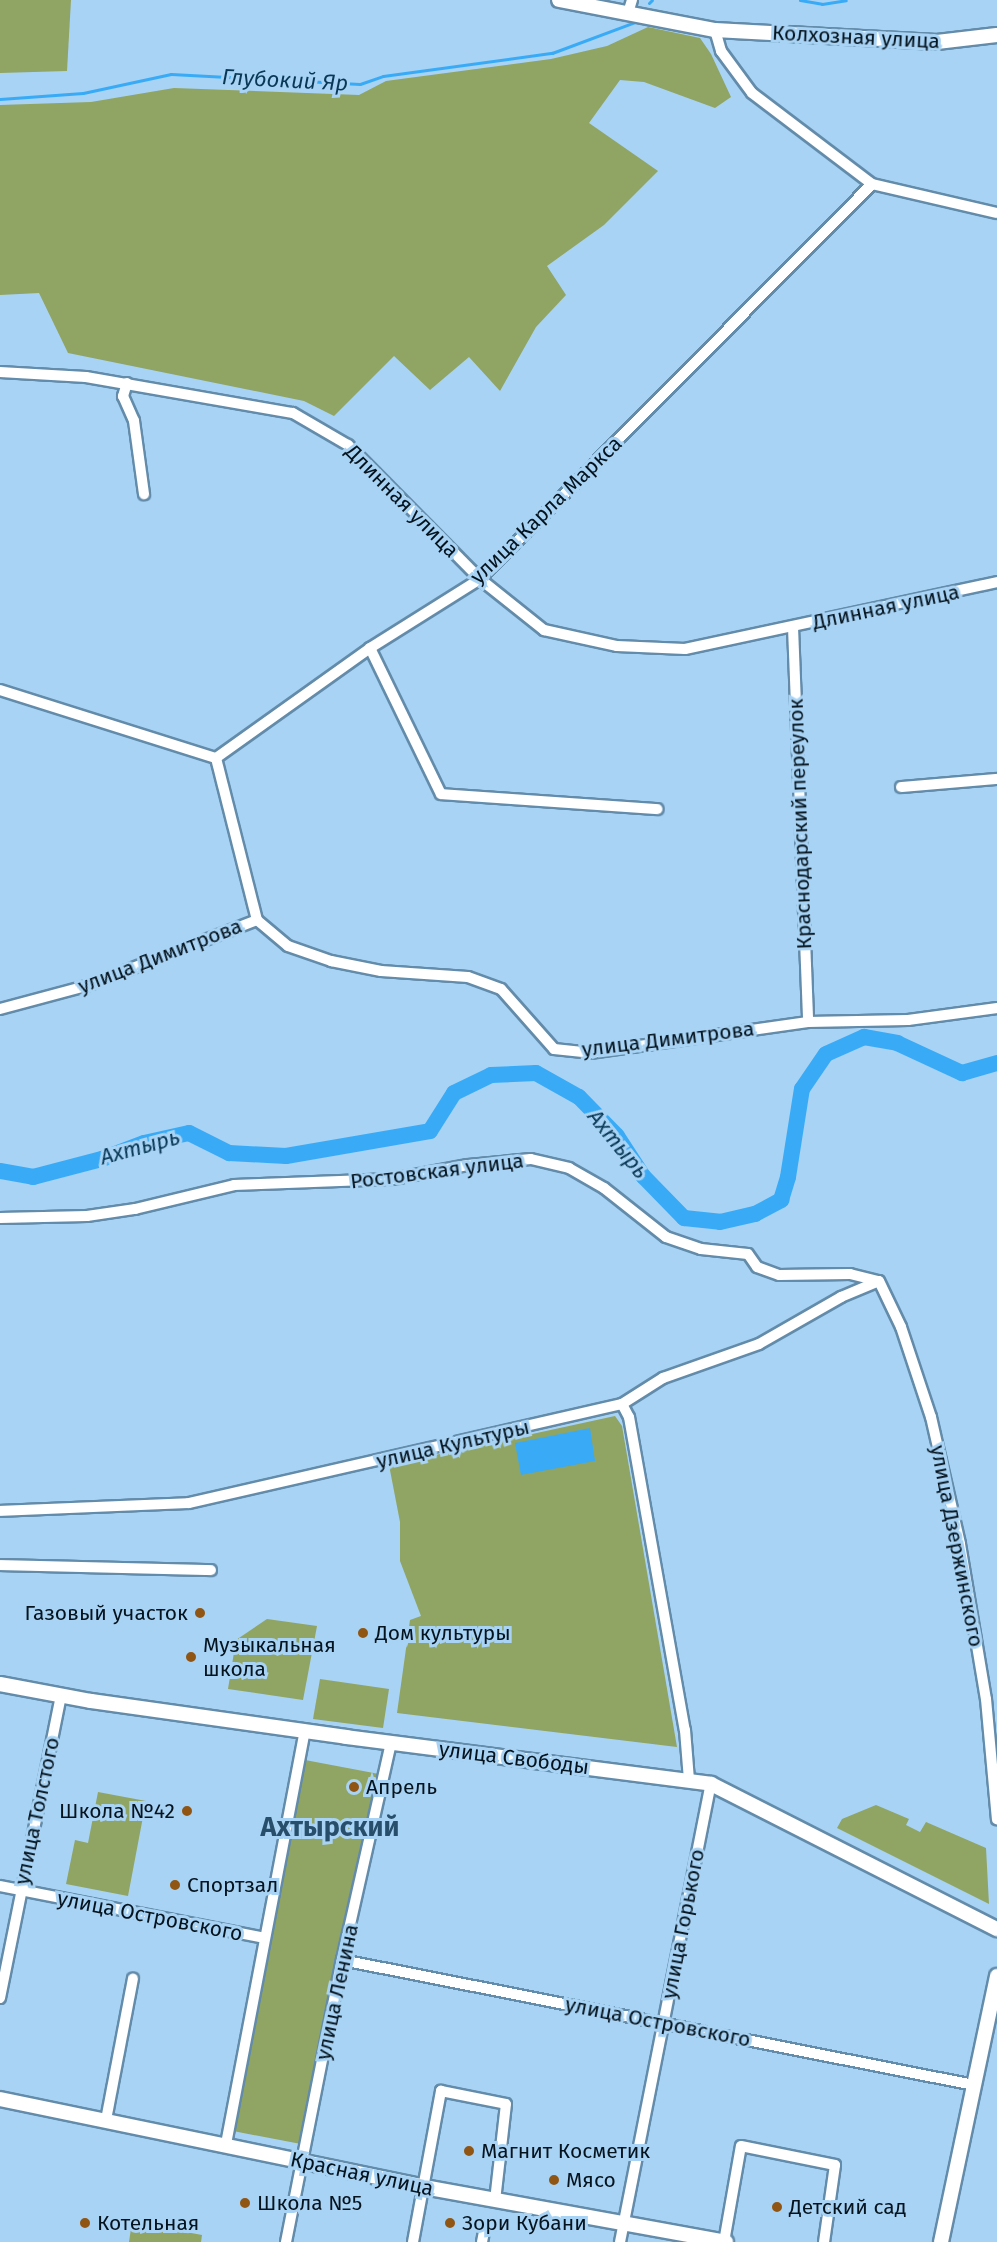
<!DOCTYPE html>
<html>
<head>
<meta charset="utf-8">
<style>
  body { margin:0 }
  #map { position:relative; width:997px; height:2242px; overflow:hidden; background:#a8d3f4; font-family:"Fira Sans",sans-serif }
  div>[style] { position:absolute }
  .green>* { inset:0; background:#90a463 }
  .water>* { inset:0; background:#39abf6 }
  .stream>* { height:3px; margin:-1.5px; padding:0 1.5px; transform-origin:1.5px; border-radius:1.5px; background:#39abf6 }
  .river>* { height:16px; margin:-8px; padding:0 8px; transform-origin:8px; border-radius:8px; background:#39abf6 }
  .roads { filter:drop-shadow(2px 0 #638baa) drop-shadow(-2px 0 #638baa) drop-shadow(0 2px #638baa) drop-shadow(0 -2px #638baa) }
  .minor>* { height:10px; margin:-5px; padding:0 5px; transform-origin:5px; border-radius:5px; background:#fff }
  .tertiary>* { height:14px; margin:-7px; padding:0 7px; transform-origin:7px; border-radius:7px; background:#fff }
  .dots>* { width:16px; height:16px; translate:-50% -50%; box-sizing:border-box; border:3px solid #a8d3f4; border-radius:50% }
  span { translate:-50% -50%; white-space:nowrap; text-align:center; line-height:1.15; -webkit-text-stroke:6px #a8d3f4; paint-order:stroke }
  .street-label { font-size:21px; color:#04131e }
  .poi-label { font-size:21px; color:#04131e }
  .right { translate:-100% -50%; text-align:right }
  .left { translate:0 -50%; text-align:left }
  .water-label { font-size:22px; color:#093856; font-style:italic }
  .district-label { font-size:27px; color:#274e6a; font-weight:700 }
</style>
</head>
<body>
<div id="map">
  <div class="green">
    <i style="clip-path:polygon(0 0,71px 0,67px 71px,0 73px)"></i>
    <i style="clip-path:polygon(648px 27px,700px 38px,711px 54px,731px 97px,715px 108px,644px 82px,620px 80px,589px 123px,658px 171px,604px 225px,547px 266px,566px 295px,536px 327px,500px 391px,469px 357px,430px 390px,394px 356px,334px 416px,304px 401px,68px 353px,39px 293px,0 295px,0 105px,91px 102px,174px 88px,359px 95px,386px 81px,551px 59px,607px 46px)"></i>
    <i style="clip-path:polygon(615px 1416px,622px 1426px,677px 1747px,397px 1713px,410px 1620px,421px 1616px,400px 1561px,400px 1522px,389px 1465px)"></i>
    <i style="clip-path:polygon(267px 1619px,317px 1626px,303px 1700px,228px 1689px,236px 1640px)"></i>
    <i style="clip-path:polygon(320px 1679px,389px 1689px,383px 1728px,313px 1719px)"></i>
    <i style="clip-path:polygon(305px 1760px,379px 1774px,301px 2144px,233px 2131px)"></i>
    <i style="clip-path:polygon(98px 1792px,146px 1801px,128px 1896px,66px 1884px,75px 1840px,88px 1843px)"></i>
    <i style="clip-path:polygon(876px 1805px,909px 1819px,906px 1825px,920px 1832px,926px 1822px,986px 1848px,989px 1904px,837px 1828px,842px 1819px)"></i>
    <i style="clip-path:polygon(132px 2222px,202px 2235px,201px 2242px,129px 2242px)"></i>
  </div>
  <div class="water">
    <i style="clip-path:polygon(590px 1428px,595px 1461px,521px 1475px,515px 1443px)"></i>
  </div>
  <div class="stream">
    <i style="left:800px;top:0;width:22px;rotate:10deg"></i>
    <i style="left:822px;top:4px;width:24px;rotate:-9deg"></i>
    <i style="left:649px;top:3px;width:4px;rotate:-45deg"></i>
    <i style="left:0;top:99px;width:83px;rotate:-4.1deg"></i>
    <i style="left:83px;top:93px;width:90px;rotate:-12.2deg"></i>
    <i style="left:171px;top:74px;width:189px;rotate:3deg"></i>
    <i style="left:360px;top:84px;width:24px;rotate:-19deg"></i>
    <i style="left:383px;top:76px;width:171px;rotate:-7.8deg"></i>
    <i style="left:552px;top:53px;width:89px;rotate:-20.5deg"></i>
  </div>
  <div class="river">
    <i style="left:0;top:1171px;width:34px;rotate:10deg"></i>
    <i style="left:33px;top:1177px;width:71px;rotate:-14.6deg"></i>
    <i style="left:102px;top:1159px;width:45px;rotate:-20.9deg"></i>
    <i style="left:144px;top:1143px;width:46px;rotate:-12.5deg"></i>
    <i style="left:189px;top:1133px;width:45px;rotate:26.6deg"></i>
    <i style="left:229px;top:1153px;width:57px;rotate:3deg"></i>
    <i style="left:286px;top:1156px;width:146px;rotate:-9.8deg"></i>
    <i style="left:430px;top:1131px;width:45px;rotate:-57.7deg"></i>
    <i style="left:454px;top:1093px;width:41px;rotate:-25.9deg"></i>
    <i style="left:491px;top:1075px;width:45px;rotate:-2.5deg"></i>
    <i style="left:536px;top:1073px;width:49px;rotate:29.2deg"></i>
    <i style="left:579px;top:1097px;width:54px;rotate:45.7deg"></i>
    <i style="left:617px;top:1136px;width:48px;rotate:57deg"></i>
    <i style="left:643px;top:1176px;width:59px;rotate:45.7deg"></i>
    <i style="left:684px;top:1218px;width:36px;rotate:6deg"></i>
    <i style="left:720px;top:1222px;width:36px;rotate:-13deg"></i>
    <i style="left:755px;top:1214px;width:30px;rotate:-28deg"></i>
    <i style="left:781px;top:1200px;width:24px;rotate:-73deg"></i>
    <i style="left:788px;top:1177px;width:89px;rotate:-81deg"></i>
    <i style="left:802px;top:1089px;width:42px;rotate:-55.6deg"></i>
    <i style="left:826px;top:1054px;width:42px;rotate:-24.1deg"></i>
    <i style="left:864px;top:1037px;width:34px;rotate:10deg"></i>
    <i style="left:897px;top:1043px;width:72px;rotate:24.8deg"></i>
    <i style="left:962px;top:1073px;width:36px;rotate:-16deg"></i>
  </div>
  <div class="roads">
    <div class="minor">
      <i style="left:628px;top:13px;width:14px;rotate:-73deg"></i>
      <i style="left:715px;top:30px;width:22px;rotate:74deg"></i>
      <i style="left:721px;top:51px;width:52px;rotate:53.6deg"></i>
      <i style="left:752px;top:93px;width:151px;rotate:37.2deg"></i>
      <i style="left:872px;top:184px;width:128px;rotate:13.1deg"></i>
      <i style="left:0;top:372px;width:86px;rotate:3.3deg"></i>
      <i style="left:86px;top:377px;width:210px;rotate:9.9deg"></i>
      <i style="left:293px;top:413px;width:64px;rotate:30.2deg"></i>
      <i style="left:348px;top:445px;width:188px;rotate:45.4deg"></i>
      <i style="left:480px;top:579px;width:82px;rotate:38.6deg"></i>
      <i style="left:544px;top:630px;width:75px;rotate:12.4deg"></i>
      <i style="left:617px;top:646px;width:68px;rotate:2.5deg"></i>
      <i style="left:685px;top:649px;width:319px;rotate:-12.1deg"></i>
      <i style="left:127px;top:383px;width:14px;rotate:107deg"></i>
      <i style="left:123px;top:396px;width:27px;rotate:66deg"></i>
      <i style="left:134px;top:421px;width:74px;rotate:82.2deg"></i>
      <i style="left:793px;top:627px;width:395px;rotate:87.8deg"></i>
      <i style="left:370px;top:648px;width:162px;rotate:64.1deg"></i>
      <i style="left:441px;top:794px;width:217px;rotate:4deg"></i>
      <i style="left:0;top:690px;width:226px;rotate:17.5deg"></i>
      <i style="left:216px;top:758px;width:189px;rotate:-35.5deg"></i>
      <i style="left:370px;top:648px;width:130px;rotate:-32.1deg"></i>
      <i style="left:480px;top:579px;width:556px;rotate:-45.22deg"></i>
      <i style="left:216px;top:758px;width:167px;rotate:75.8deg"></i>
      <i style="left:901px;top:787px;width:96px;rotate:-4.8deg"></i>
      <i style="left:0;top:1009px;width:89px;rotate:-15deg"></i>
      <i style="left:86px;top:986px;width:183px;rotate:-21.1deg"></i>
      <i style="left:257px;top:920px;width:40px;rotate:40deg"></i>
      <i style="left:288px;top:946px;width:46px;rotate:19.2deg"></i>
      <i style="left:331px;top:961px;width:51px;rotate:11.3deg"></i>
      <i style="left:381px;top:971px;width:87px;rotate:3.9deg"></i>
      <i style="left:468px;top:977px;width:35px;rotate:20deg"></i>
      <i style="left:501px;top:989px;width:80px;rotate:48.5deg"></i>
      <i style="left:554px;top:1049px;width:36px;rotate:6deg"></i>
      <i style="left:590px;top:1053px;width:220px;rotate:-8.1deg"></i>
      <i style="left:808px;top:1022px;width:100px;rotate:-1.1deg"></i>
      <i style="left:908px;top:1020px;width:90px;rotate:-7.7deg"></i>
      <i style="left:0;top:1218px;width:87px;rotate:-1.3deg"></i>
      <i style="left:87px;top:1216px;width:49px;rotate:-8.3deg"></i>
      <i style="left:135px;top:1209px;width:102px;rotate:-13.6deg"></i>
      <i style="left:234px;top:1185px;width:159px;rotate:-2.2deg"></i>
      <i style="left:393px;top:1179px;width:76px;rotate:-10.6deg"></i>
      <i style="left:468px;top:1165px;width:63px;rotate:-5.4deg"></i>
      <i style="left:531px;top:1159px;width:39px;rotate:13deg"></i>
      <i style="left:569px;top:1168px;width:40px;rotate:29.7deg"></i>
      <i style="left:604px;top:1188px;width:79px;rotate:38.3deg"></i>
      <i style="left:666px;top:1237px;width:37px;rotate:19deg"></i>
      <i style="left:701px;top:1249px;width:47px;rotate:6.1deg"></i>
      <i style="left:748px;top:1254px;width:16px;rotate:55deg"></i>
      <i style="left:757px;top:1267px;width:23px;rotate:20deg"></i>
      <i style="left:779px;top:1275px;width:71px;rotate:-0.8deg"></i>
      <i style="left:850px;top:1274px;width:29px;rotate:14deg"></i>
      <i style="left:879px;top:1281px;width:51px;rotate:64.4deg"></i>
      <i style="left:901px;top:1327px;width:95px;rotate:71.6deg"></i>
      <i style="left:931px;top:1417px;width:130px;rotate:77.1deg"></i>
      <i style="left:960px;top:1544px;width:157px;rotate:80.5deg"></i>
      <i style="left:986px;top:1699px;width:121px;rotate:84.8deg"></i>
      <i style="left:622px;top:1404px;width:15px;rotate:62deg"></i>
      <i style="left:629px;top:1417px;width:318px;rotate:79.9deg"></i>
      <i style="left:685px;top:1730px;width:50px;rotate:85.4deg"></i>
      <i style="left:0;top:1511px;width:189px;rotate:-2.4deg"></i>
      <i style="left:189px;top:1503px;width:444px;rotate:-12.9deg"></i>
      <i style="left:622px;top:1404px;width:49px;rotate:-32.4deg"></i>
      <i style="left:663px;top:1378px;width:102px;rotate:-19.5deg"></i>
      <i style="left:759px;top:1344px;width:95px;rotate:-29.8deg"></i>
      <i style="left:841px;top:1297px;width:41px;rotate:-22.8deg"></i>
      <i style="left:0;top:1565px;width:211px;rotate:1.4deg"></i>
      <i style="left:0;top:1886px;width:269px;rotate:11.1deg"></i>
      <i style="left:342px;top:1960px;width:644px;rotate:11.19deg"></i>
      <i style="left:0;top:1998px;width:308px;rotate:-78.6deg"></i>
      <i style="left:106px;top:2120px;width:144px;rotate:-79.2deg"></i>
      <i style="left:226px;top:2144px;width:420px;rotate:-79.2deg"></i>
      <i style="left:286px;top:2242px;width:288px;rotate:-78.8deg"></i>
      <i style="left:342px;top:1960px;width:222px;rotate:-77.3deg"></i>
      <i style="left:413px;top:2242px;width:154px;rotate:-79.5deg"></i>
      <i style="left:441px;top:2091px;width:66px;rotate:11.3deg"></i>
      <i style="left:506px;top:2104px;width:98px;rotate:96.5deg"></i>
      <i style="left:482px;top:2242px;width:16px;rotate:-79deg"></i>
      <i style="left:620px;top:2242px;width:467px;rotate:-78.8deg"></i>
      <i style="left:724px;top:2242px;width:97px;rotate:-80deg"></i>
      <i style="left:741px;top:2146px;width:96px;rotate:11.4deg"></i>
      <i style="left:835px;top:2165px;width:78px;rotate:98.1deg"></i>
    </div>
    <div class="tertiary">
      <i style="left:559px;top:0;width:159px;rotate:10.9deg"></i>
      <i style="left:715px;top:30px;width:222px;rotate:3.1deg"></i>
      <i style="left:937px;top:42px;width:60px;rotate:-6.7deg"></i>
      <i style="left:0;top:1684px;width:93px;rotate:10.6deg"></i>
      <i style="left:91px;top:1701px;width:258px;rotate:8deg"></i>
      <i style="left:346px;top:1737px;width:368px;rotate:7.3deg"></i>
      <i style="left:711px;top:1784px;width:321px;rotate:26.9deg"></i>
      <i style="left:0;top:2099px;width:433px;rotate:11.7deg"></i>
      <i style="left:424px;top:2187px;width:307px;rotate:10.3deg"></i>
      <i style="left:941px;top:2242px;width:272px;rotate:-78.1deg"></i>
    </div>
  </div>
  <div class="dots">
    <i style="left:200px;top:1613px;background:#905513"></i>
    <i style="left:363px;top:1633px;background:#905513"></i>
    <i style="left:191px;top:1657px;background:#905513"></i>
    <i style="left:354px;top:1787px;background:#905513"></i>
    <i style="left:187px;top:1811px;background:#905513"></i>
    <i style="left:175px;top:1885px;background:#905513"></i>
    <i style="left:469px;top:2151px;background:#905513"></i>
    <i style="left:554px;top:2180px;background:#905513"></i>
    <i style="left:245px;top:2203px;background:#905513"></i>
    <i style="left:777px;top:2207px;background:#905513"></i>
    <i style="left:85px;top:2223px;background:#905513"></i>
    <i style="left:450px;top:2223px;background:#905513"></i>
  </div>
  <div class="street-label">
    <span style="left:856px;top:37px;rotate:3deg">Колхозная улица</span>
    <span style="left:402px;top:501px;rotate:45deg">Длинная улица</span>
    <span style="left:546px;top:510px;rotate:-44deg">улица Карла Маркса</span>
    <span style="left:886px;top:607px;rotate:-12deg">Длинная улица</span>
    <span style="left:800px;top:824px;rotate:-92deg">Краснодарский переулок</span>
    <span style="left:160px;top:956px;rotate:-21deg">улица Димитрова</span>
    <span style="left:668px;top:1039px;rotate:-7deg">улица Димитрова</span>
    <span style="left:437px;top:1171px;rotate:-7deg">Ростовская улица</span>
    <span style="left:453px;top:1444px;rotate:-13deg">улица Культуры</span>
    <span style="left:957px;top:1546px;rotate:79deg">улица Дзержинского</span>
    <span style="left:514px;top:1758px;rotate:7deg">улица Свободы</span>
    <span style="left:37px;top:1811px;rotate:-78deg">улица Толстого</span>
    <span style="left:150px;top:1916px;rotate:11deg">улица Островского</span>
    <span style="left:683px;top:1924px;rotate:-79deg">улица Горького</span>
    <span style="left:337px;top:1992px;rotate:-78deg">улица Ленина</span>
    <span style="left:658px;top:2022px;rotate:11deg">улица Островского</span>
    <span style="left:362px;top:2174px;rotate:12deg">Красная улица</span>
  </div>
  <div class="poi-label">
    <span class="right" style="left:188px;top:1613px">Газовый участок</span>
    <span class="left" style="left:375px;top:1633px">Дом культуры</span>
    <span class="left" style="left:203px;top:1657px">Музыкальная<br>школа</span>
    <span class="left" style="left:366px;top:1787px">Апрель</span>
    <span class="right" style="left:175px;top:1811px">Школа №42</span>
    <span class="left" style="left:187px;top:1885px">Спортзал</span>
    <span class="left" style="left:481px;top:2151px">Магнит Косметик</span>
    <span class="left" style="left:566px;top:2180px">Мясо</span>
    <span class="left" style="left:257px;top:2203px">Школа №5</span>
    <span class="left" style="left:789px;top:2207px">Детский сад</span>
    <span class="left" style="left:97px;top:2223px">Котельная</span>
    <span class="left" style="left:462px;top:2223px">Зори Кубани</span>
  </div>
  <div class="water-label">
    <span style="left:285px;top:80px;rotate:3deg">Глубокий Яр</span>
    <span style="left:618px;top:1144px;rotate:51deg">Ахтырь</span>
    <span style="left:140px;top:1147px;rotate:-15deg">Ахтырь</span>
  </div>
  <div class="district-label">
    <span style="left:330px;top:1828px">Ахтырский</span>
  </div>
</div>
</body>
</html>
